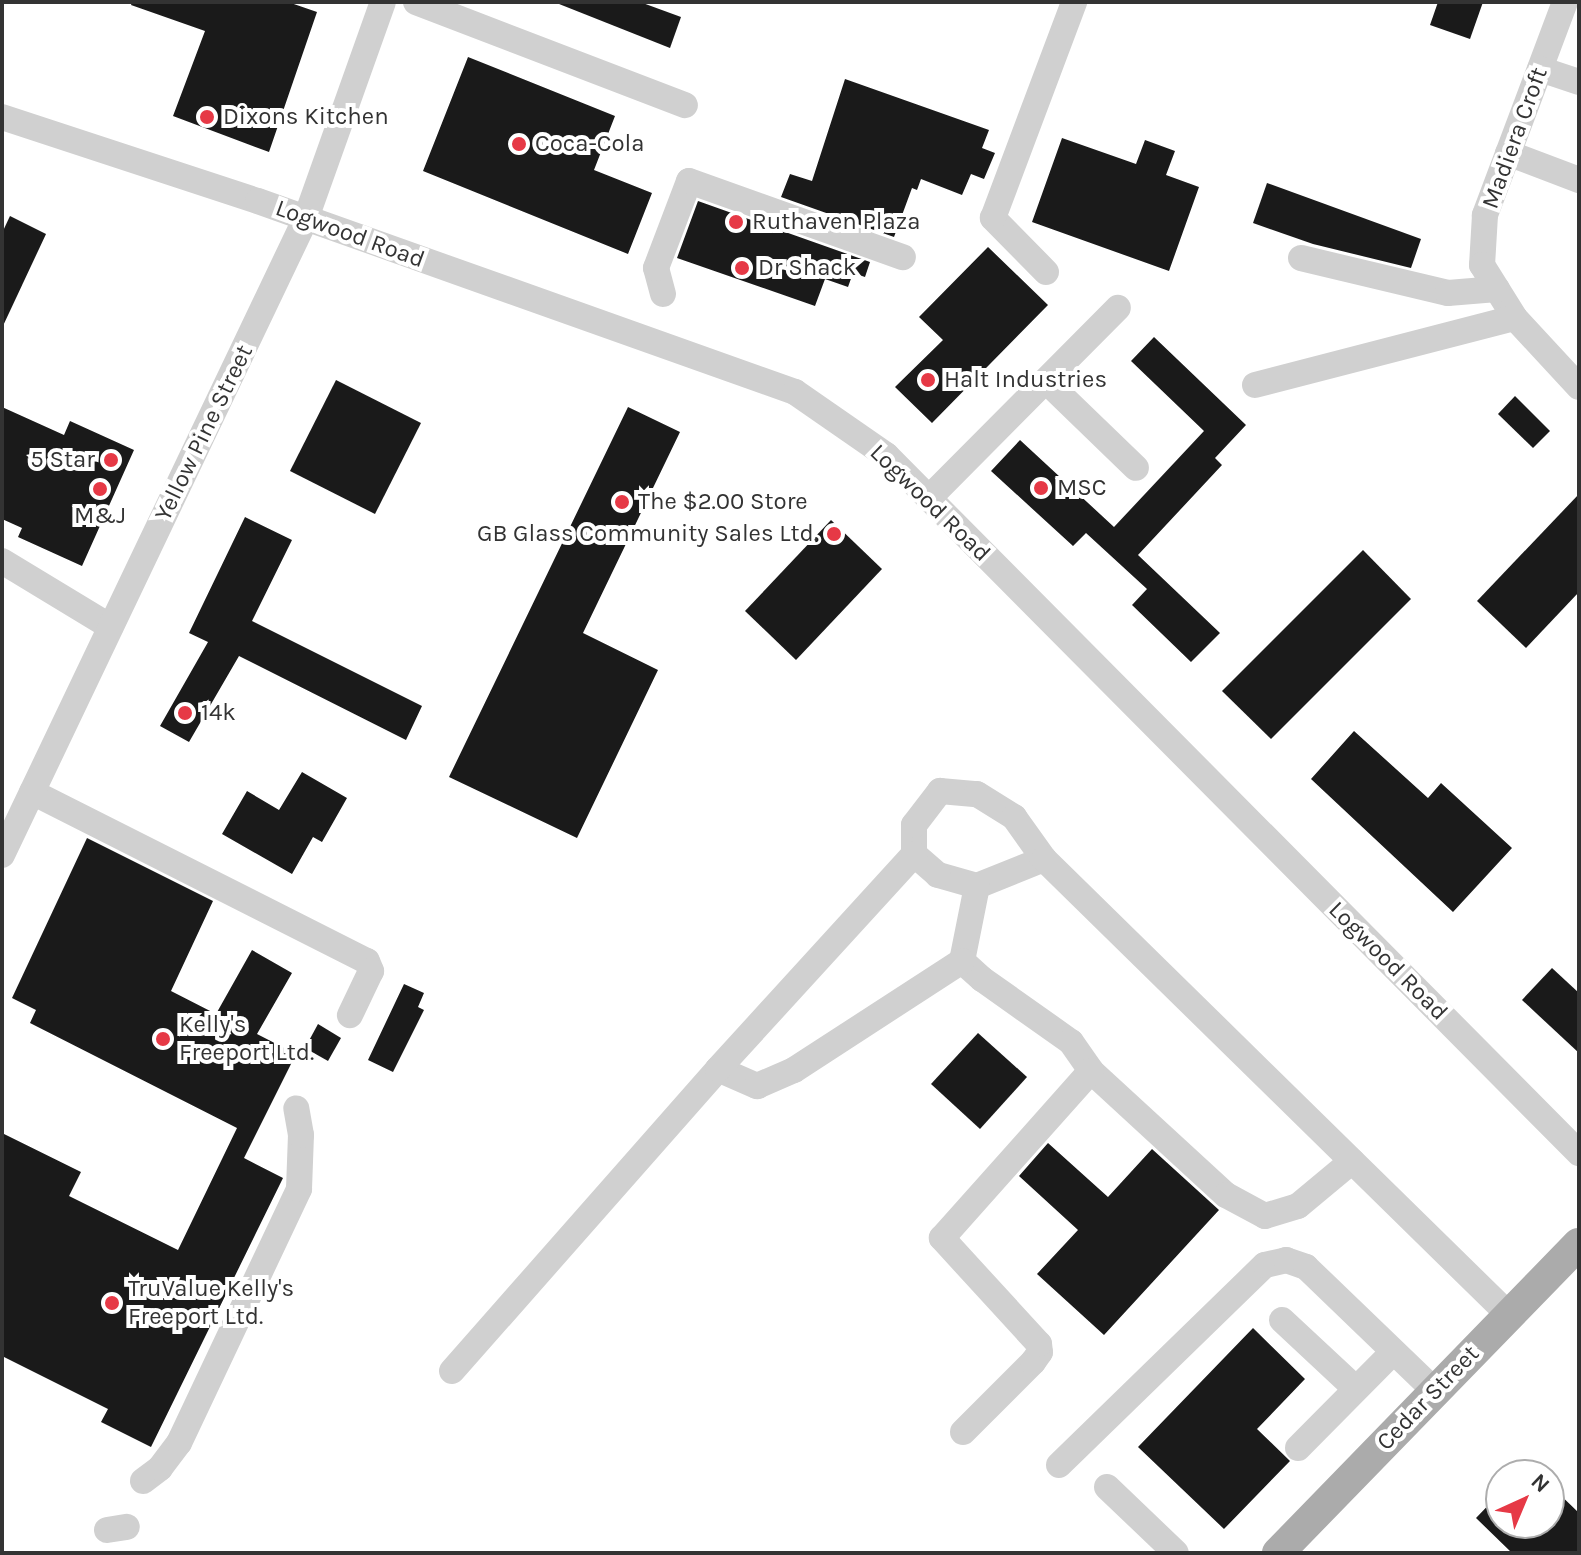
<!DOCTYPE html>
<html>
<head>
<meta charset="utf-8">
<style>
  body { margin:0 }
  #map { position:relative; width:1581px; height:1555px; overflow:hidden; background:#fff; font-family:Karla,sans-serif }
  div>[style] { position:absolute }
  .building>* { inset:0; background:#1a1a1a }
  .minor>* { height:26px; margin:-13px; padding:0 13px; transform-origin:13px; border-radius:13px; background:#d0d0d0 }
  .major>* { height:32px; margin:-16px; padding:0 16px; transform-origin:16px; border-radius:16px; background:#ababab }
  .dots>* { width:22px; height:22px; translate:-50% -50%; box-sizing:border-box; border:4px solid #fff; border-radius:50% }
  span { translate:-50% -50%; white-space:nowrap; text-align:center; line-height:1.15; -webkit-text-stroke:8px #fff; paint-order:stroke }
  .poi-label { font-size:24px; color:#333 }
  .left { translate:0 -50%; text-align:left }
  .right { translate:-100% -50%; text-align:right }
  .street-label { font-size:24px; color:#333 }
  .frame { position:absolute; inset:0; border:4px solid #333; pointer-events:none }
  .north { position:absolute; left:1485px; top:1459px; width:80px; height:80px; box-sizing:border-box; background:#fff; border:2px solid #adadad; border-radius:50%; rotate:44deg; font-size:22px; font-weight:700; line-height:32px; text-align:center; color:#333 }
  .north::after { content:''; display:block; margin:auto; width:28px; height:36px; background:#e63946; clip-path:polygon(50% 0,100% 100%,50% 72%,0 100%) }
</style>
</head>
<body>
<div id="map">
  <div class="building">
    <i style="clip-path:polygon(132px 2px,288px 2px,317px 12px,269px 152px,173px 116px,205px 31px,131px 5px)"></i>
    <i style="clip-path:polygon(554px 2px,640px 2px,681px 17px,670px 48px)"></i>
    <i style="clip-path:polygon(1438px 2px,1483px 2px,1470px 39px,1430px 25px)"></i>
    <i style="clip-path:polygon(468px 57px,615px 116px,594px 170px,652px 193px,628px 254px,423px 171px)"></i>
    <i style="clip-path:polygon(845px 79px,989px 130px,982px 148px,995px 153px,984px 179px,971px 174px,962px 195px,921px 179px,917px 190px,912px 188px,894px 237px,781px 197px,790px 174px,812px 181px)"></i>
    <i style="clip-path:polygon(1062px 138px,1136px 164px,1145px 140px,1175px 151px,1166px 175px,1199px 187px,1169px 271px,1032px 222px)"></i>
    <i style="clip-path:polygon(1267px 183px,1421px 239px,1411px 268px,1313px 244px,1253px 223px)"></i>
    <i style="clip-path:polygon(698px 201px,870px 262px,865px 277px,853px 273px,848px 287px,825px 279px,815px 306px,677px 258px)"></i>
    <i style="clip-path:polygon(10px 216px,46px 234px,2px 328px,2px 233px)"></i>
    <i style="clip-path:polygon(988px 247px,1048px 305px,932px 423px,895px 387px,943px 340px,919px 317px)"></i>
    <i style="clip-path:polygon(1154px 337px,1246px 425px,1215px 458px,1222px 465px,1138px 555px,1220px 633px,1191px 662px,1132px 605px,1147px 589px,1086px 533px,1073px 546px,991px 471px,1020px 440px,1114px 527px,1204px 431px,1131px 361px)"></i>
    <i style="clip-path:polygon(336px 380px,421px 423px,375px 514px,290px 471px)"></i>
    <i style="clip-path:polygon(1515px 396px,1550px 431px,1533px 448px,1498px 414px)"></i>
    <i style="clip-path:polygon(2px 407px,64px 435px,70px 421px,134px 450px,82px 566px,18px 537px,22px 528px,2px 519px)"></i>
    <i style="clip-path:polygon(628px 407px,680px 432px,583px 633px,658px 670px,577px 838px,449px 777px)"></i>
    <i style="clip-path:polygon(1579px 494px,1579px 592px,1526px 648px,1477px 601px)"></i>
    <i style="clip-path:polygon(245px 517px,292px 540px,252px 621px,422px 706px,406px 740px,239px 656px,189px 742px,160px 726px,208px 642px,189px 633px)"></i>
    <i style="clip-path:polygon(831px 520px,882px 569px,796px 660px,745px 611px)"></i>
    <i style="clip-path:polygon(1363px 550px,1411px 599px,1271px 739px,1222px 691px)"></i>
    <i style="clip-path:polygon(1354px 731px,1428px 798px,1441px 783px,1512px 848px,1453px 912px,1311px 779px)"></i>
    <i style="clip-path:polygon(302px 772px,347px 798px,322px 842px,313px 837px,292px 874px,222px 834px,247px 791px,279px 810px)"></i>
    <i style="clip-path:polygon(87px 838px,213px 901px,171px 991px,216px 1014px,252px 950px,292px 973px,257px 1034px,296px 1054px,244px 1158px,283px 1178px,151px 1447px,101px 1422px,108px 1409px,2px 1356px,2px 1133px,81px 1172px,69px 1196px,178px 1250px,237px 1128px,30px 1023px,36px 1010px,12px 998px)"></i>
    <i style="clip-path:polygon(1552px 968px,1579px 993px,1579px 1053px,1522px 1000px)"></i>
    <i style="clip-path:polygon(404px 984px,424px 993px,418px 1007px,424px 1010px,393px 1072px,368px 1060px)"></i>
    <i style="clip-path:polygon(318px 1024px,341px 1038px,328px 1061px,305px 1048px)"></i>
    <i style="clip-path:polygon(978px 1033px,1027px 1077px,980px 1129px,931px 1084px)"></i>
    <i style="clip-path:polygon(1048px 1143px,1108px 1197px,1152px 1149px,1219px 1210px,1104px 1335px,1037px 1274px,1078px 1230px,1019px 1176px)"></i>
    <i style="clip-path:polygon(1253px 1328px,1305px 1379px,1257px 1429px,1290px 1461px,1224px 1529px,1138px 1447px)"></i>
    <i style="clip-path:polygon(1549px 1484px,1579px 1513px,1579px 1553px,1512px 1553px,1476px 1518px,1501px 1492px,1501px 1523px,1549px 1523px)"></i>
  </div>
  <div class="minor">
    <i style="left:416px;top:2px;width:288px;rotate:21deg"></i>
    <i style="left:1565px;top:2px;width:228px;rotate:110.6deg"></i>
    <i style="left:1485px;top:215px;width:50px;rotate:93.4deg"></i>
    <i style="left:1482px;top:265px;width:62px;rotate:58.1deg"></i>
    <i style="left:1515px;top:318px;width:94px;rotate:47.2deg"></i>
    <i style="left:1540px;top:69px;width:41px;rotate:18.4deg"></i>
    <i style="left:2px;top:117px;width:269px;rotate:18.2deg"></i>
    <i style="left:258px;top:201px;width:570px;rotate:19.58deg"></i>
    <i style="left:795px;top:392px;width:111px;rotate:34.7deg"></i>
    <i style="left:886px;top:455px;width:984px;rotate:45.21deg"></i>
    <i style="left:1508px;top:153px;width:76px;rotate:20.8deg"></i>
    <i style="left:1301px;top:258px;width:151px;rotate:13.4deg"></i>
    <i style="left:1448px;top:293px;width:49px;rotate:-4.7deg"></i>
    <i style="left:1046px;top:272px;width:76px;rotate:-134.5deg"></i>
    <i style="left:993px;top:218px;width:231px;rotate:-69.4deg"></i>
    <i style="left:663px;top:294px;width:27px;rotate:-105deg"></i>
    <i style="left:656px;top:268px;width:93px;rotate:-69.2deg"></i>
    <i style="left:689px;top:181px;width:227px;rotate:19.6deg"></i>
    <i style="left:1046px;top:381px;width:125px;rotate:44deg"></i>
    <i style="left:1255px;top:385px;width:268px;rotate:-14.5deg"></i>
    <i style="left:929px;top:498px;width:268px;rotate:-45.2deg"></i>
    <i style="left:2px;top:561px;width:127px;rotate:31.2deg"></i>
    <i style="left:32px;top:792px;width:375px;rotate:26.8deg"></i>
    <i style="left:367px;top:961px;width:11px;rotate:68deg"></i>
    <i style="left:371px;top:971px;width:49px;rotate:115.5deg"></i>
    <i style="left:2px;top:855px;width:706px;rotate:-64.49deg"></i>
    <i style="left:306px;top:218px;width:229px;rotate:-70.4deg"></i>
    <i style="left:1044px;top:859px;width:72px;rotate:158.1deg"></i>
    <i style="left:977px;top:886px;width:41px;rotate:-164.2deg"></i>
    <i style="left:938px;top:875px;width:32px;rotate:-139deg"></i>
    <i style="left:914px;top:854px;width:29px;rotate:-90deg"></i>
    <i style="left:914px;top:825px;width:43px;rotate:-52.6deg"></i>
    <i style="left:940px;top:791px;width:37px;rotate:5deg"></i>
    <i style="left:977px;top:794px;width:44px;rotate:31.9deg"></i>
    <i style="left:1014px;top:817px;width:52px;rotate:54.5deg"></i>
    <i style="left:1044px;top:859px;width:651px;rotate:44.44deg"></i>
    <i style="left:977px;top:886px;width:76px;rotate:101.3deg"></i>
    <i style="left:962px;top:961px;width:27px;rotate:42deg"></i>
    <i style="left:982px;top:979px;width:109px;rotate:35.3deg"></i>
    <i style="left:1071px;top:1042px;width:35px;rotate:55deg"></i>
    <i style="left:1091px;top:1071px;width:183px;rotate:42.6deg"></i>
    <i style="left:1226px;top:1195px;width:44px;rotate:28.3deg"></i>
    <i style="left:1265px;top:1216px;width:34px;rotate:-17deg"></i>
    <i style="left:1298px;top:1206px;width:70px;rotate:-39.8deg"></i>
    <i style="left:718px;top:1069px;width:43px;rotate:23.6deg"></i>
    <i style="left:757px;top:1086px;width:40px;rotate:-23.4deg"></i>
    <i style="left:794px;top:1070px;width:200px;rotate:-33deg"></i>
    <i style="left:1282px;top:1320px;width:101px;rotate:43deg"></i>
    <i style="left:452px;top:1371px;width:402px;rotate:-48.6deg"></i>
    <i style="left:718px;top:1069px;width:291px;rotate:-47.6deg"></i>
    <i style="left:963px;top:1432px;width:99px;rotate:-45deg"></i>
    <i style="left:1033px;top:1362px;width:12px;rotate:-55deg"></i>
    <i style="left:1040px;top:1352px;width:8px;rotate:-97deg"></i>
    <i style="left:1039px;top:1344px;width:144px;rotate:-132.5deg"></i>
    <i style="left:942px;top:1238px;width:224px;rotate:-48.3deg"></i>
    <i style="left:1298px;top:1448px;width:135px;rotate:-45.3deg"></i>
    <i style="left:1059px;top:1465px;width:287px;rotate:-44.2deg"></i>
    <i style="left:1265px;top:1265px;width:22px;rotate:-13deg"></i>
    <i style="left:1286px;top:1260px;width:21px;rotate:19deg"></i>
    <i style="left:1306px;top:1267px;width:179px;rotate:43.9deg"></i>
    <i style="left:143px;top:1481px;width:21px;rotate:-37deg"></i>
    <i style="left:160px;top:1468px;width:31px;rotate:-53deg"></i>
    <i style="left:179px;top:1443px;width:281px;rotate:-64.7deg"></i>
    <i style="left:299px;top:1189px;width:54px;rotate:-87.9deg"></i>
    <i style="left:301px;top:1135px;width:27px;rotate:-100deg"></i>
    <i style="left:1107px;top:1487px;width:95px;rotate:43.7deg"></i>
    <i style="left:107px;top:1530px;width:20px;rotate:-9deg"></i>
  </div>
  <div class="major">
    <i style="left:1278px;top:1553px;width:431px;rotate:-45.8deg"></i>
  </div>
  <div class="dots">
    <i style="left:207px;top:117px;background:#e63946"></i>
    <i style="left:519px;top:144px;background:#e63946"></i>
    <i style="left:736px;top:222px;background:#e63946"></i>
    <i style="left:742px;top:268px;background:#e63946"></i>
    <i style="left:928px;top:380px;background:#e63946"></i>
    <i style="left:111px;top:460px;background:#e63946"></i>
    <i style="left:1041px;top:488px;background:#e63946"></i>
    <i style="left:100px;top:489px;background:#e63946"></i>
    <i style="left:622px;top:502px;background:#e63946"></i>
    <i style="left:834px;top:534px;background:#e63946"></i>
    <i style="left:185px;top:713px;background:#e63946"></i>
    <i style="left:163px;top:1039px;background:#e63946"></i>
    <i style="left:112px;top:1303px;background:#e63946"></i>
  </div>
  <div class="poi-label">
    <span class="left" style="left:223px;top:117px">Dixons Kitchen</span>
    <span class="left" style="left:535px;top:144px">Coca-Cola</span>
    <span class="left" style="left:752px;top:222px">Ruthaven Plaza</span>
    <span class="left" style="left:758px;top:268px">Dr Shack</span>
    <span class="left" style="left:944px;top:380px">Halt Industries</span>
    <span class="right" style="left:95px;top:460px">5 Star</span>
    <span class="left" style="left:1057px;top:488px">MSC</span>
    <span class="left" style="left:638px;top:502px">The $2.00 Store</span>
    <span style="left:100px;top:516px">M&amp;J</span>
    <span class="right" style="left:818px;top:534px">GB Glass Community Sales Ltd.</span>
    <span class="left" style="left:201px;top:713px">14k</span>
    <span class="left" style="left:179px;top:1039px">Kelly's<br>Freeport Ltd.</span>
    <span class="left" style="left:128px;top:1303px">TruValue Kelly's<br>Freeport Ltd.</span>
  </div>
  <div class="street-label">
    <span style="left:1515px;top:138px;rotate:-70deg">Madiera Croft</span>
    <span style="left:350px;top:234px;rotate:20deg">Logwood Road</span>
    <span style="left:204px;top:433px;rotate:-64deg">Yellow Pine Street</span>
    <span style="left:930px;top:503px;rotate:44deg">Logwood Road</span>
    <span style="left:1388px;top:961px;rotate:45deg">Logwood Road</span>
    <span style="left:1428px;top:1398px;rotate:-46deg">Cedar Street</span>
  </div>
  <div class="frame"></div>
  <div class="north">N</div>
</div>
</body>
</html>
